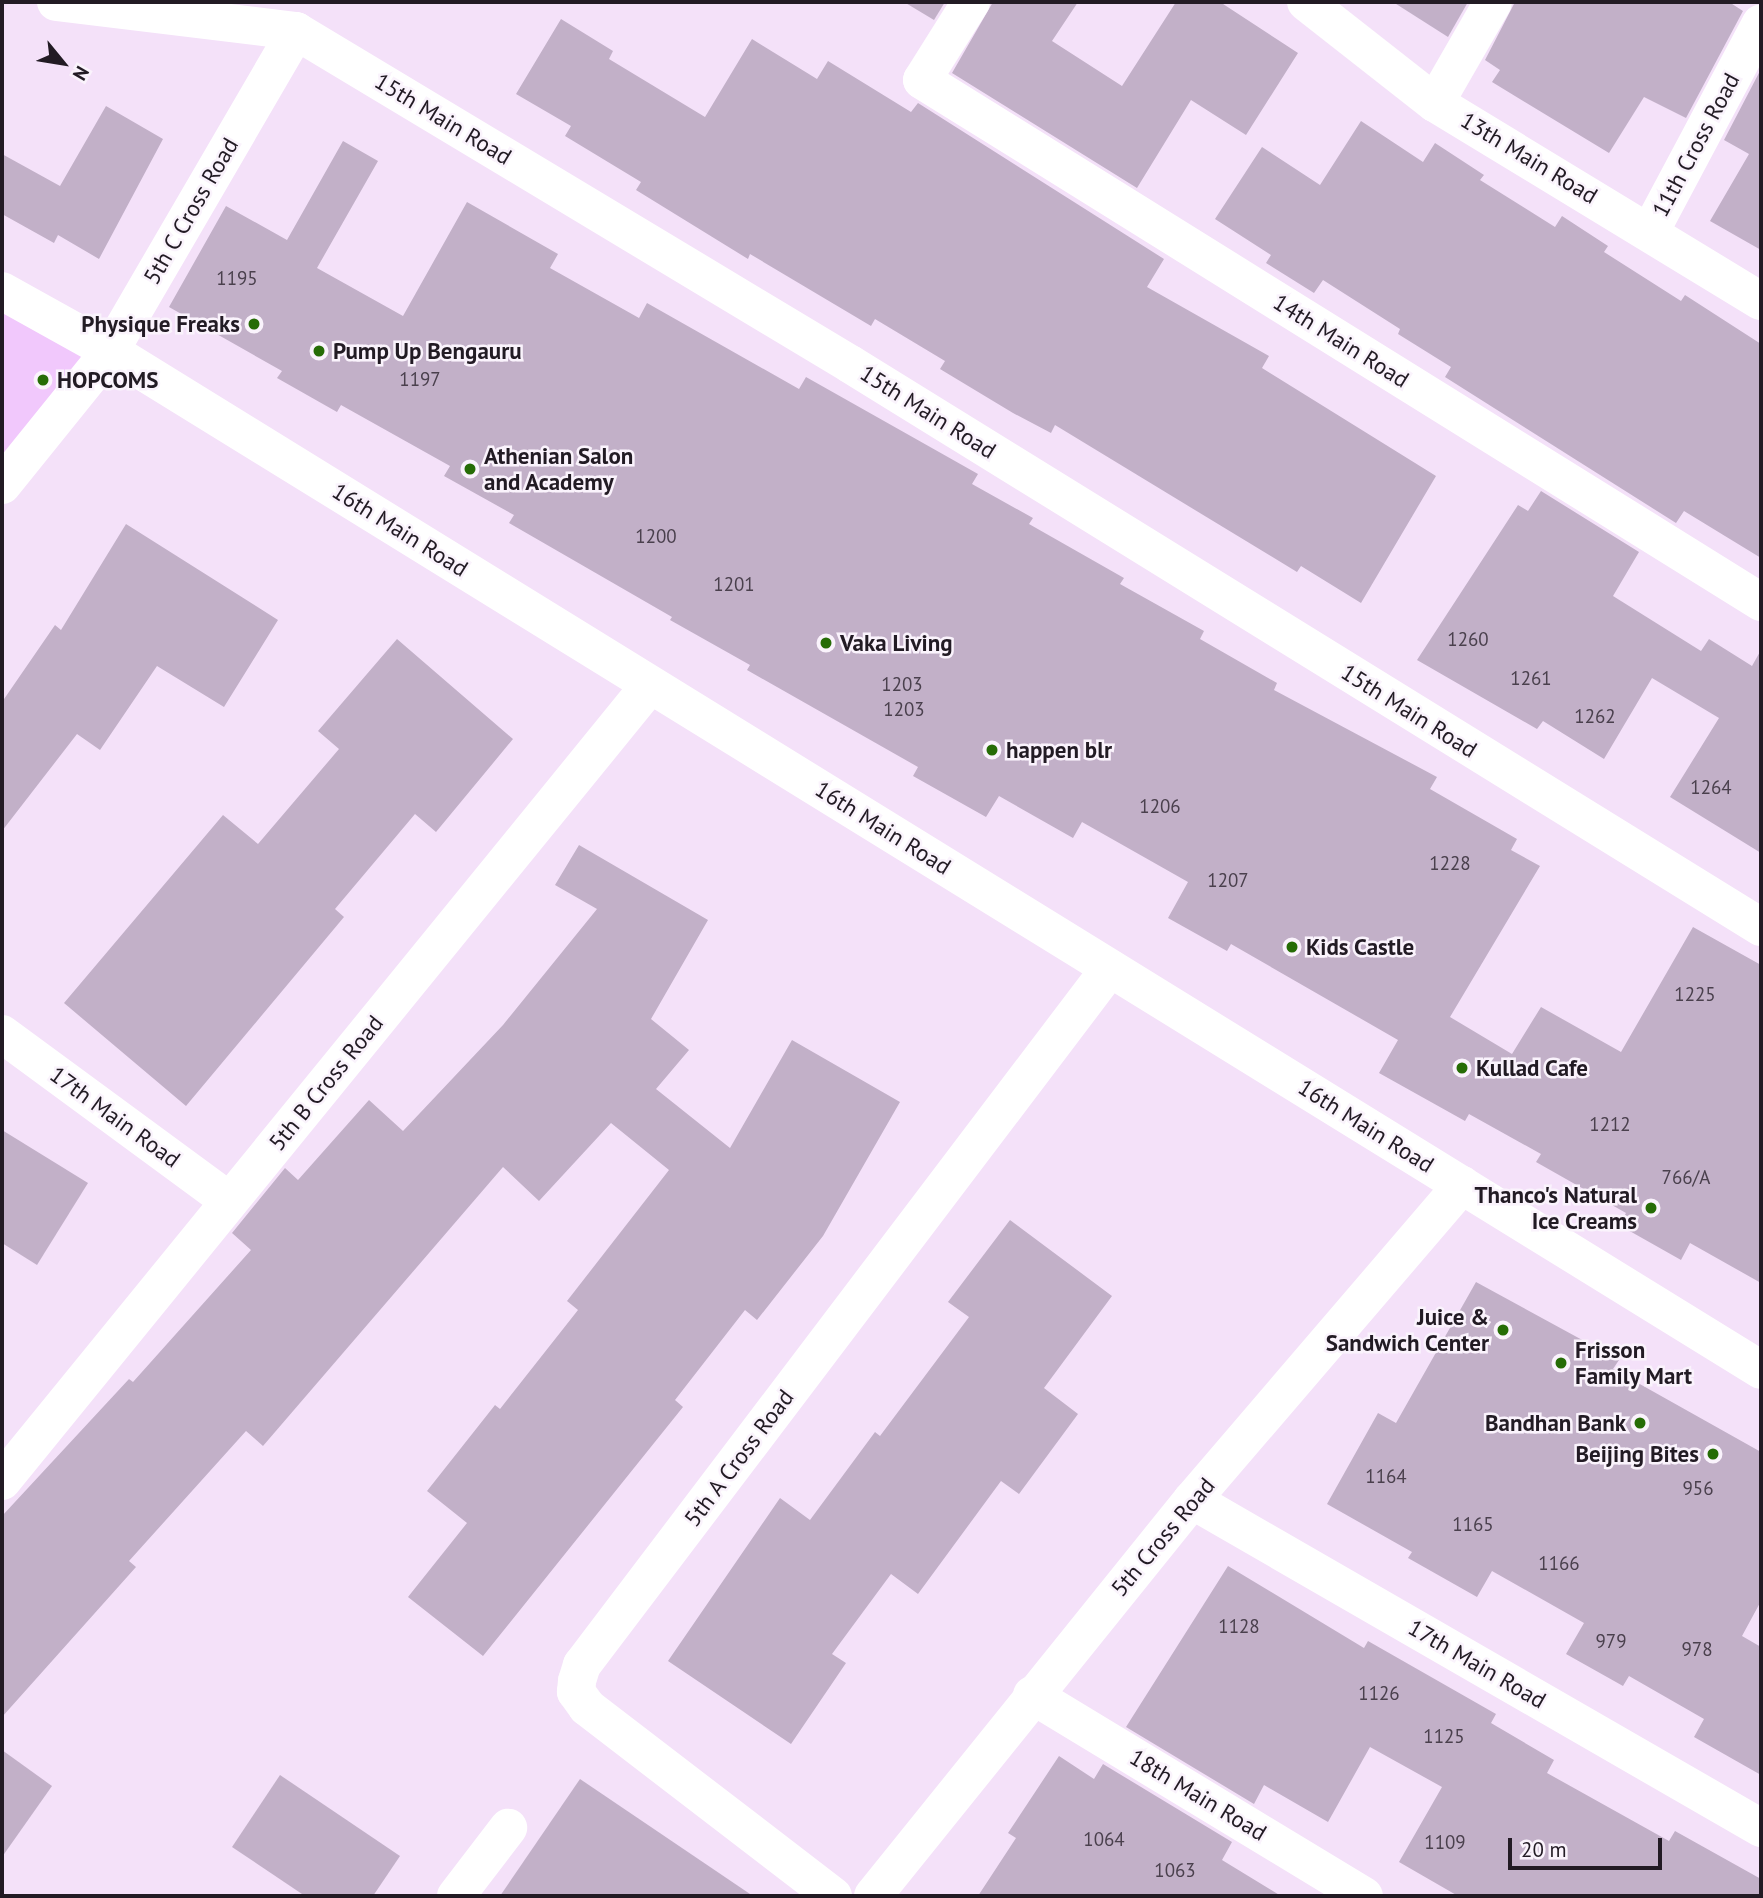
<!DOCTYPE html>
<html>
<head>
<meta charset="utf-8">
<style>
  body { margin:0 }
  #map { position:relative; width:1763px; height:1898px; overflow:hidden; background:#f4e1f9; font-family:"PT Sans",sans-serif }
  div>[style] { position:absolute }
  .green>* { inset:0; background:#f1c8fc }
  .building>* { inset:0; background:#c2b0c8 }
  .minor>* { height:38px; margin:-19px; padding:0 19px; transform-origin:19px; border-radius:19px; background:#fff }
  .dots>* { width:19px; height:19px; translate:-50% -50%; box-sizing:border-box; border:4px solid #faf3fc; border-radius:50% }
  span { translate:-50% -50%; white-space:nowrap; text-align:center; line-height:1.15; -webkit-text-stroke:5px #faf3fc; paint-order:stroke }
  .number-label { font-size:19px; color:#4a404d }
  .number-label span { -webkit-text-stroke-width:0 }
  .street-label { font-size:23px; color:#221b24 }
  .poi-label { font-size:23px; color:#221b24; font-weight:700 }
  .right { translate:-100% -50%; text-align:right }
  .left { translate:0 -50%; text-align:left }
  .frame { position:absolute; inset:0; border:4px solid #221b24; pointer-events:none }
  .north { position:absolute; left:28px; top:28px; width:70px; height:70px; -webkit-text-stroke:5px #faf3fc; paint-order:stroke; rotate:120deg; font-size:19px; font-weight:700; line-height:28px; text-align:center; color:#221b24 }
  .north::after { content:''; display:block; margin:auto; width:24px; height:32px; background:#221b24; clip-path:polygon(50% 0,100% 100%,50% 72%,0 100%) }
  .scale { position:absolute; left:1508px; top:1838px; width:154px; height:32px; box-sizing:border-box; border:4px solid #221b24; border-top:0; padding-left:9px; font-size:21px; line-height:24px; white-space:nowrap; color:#221b24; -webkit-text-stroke:5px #faf3fc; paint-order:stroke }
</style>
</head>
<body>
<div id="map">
  <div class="green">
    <i style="clip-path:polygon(2px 312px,84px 356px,2px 460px)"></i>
  </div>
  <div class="building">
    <i style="clip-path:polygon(904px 2px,945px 2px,934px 20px)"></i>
    <i style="clip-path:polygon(993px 2px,1078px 2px,1052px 41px,1122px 86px,1176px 2px,1220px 2px,1298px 53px,1246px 135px,1191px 100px,1137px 188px,952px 73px)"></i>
    <i style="clip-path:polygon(1393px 2px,1468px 2px,1448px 37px)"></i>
    <i style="clip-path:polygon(1515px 2px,1729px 2px,1743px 11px,1686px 118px,1644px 97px,1609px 153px,1492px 82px,1500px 70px,1485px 60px)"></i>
    <i style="clip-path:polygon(561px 19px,613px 51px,609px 59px,705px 117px,752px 39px,817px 79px,828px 61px,911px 112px,918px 103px,1164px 259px,1147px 287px,1269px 356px,1262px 368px,1436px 476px,1361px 603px,1301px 566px,1297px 572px,1055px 425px,1051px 433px,1013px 413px,940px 369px,945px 361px,875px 319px,871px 326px,750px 254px,748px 259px,636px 190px,641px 182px,565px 136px,571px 126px,516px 94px)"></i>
    <i style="clip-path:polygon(1761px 69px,1761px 250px,1710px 221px,1749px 154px,1724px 140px)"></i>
    <i style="clip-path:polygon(106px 106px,163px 139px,99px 259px,58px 235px,54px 243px,2px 214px,2px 154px,60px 186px)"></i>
    <i style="clip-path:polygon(1361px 121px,1423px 162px,1435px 143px,1484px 175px,1480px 180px,1555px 227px,1562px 216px,1608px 246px,1604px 252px,1681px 301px,1685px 295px,1761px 344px,1761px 558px,1684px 511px,1676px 523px,1445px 377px,1451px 367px,1398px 334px,1400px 329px,1323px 280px,1314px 293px,1266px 263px,1271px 255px,1215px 219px,1262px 147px,1320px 185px)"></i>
    <i style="clip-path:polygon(343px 141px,378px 161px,317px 268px,403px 316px,467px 202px,558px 254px,550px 268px,639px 318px,647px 303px,799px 389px,806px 377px,978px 474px,972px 484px,1033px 518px,1029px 524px,1124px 578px,1120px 584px,1204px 631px,1200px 639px,1277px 683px,1274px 690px,1437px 777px,1430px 789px,1517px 839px,1511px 850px,1540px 866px,1450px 1017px,1512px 1054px,1541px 1007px,1621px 1052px,1693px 927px,1761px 965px,1761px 1283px,1690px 1243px,1681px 1260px,1619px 1225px,1626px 1213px,1536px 1162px,1541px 1154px,1469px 1114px,1465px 1121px,1379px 1073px,1398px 1040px,1231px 944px,1227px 951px,1168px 918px,1188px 882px,1082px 822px,1073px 838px,999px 796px,986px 817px,913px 776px,918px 767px,747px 670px,750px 665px,670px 620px,672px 617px,509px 523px,514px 515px,444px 476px,450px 466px,341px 405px,337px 412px,277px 378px,282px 371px,169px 307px,226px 206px,287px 240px)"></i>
    <i style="clip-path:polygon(1541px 491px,1639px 552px,1613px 596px,1701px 651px,1709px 639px,1752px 666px,1761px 650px,1761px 853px,1670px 797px,1719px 718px,1652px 678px,1604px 759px,1543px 721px,1537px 729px,1417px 660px,1518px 505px,1528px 511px)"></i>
    <i style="clip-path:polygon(126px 524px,278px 620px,224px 707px,157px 666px,100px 750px,77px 734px,2px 831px,2px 702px,55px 625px,61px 630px)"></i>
    <i style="clip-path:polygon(397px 639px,513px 739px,436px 832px,415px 814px,335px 909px,344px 917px,186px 1106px,64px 1003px,223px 815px,258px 844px,339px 749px,318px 731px)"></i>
    <i style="clip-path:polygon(579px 845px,708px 920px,651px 1019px,689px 1050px,656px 1089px,730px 1148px,792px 1040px,900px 1102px,823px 1236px,757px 1320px,745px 1310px,675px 1400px,683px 1407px,483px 1656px,408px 1597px,467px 1523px,427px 1491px,495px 1405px,500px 1409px,578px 1310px,567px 1301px,669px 1170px,611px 1123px,539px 1201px,503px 1167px,263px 1446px,246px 1431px,129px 1561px,136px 1567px,2px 1717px,2px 1516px,129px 1379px,133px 1382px,251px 1250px,232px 1233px,285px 1168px,298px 1180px,369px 1100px,403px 1131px,503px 1025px,597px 909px,555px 885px)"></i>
    <i style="clip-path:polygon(2px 1130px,88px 1183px,37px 1265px,2px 1243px)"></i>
    <i style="clip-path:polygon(1010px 1220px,1112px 1296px,1044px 1388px,1078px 1414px,1019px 1494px,1001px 1481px,918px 1594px,891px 1574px,832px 1654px,846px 1663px,791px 1744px,668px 1661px,780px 1498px,810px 1520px,875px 1432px,880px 1436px,969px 1317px,948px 1302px)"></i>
    <i style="clip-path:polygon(1476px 1282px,1619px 1360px,1613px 1369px,1761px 1452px,1761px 1601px,1742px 1636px,1761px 1647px,1761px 1775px,1694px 1737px,1704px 1719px,1629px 1676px,1623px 1686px,1566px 1654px,1584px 1623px,1492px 1571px,1477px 1597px,1408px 1558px,1412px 1552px,1327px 1504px,1378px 1413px,1396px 1423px)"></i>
    <i style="clip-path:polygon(1228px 1566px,1364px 1648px,1368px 1641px,1496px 1714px,1491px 1723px,1554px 1760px,1547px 1773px,1669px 1841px,1675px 1831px,1761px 1879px,1761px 1896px,1458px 1896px,1399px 1862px,1442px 1787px,1370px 1747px,1328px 1822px,1264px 1785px,1254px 1804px,1126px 1727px)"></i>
    <i style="clip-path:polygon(2px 1750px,52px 1786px,2px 1857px)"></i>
    <i style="clip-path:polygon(1059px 1756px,1094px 1779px,1103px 1764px,1232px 1842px,1222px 1860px,1281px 1896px,978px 1896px,1016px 1838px,1008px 1833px)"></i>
    <i style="clip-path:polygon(280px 1775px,400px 1856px,373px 1896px,305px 1896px,232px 1847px)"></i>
    <i style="clip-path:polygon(580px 1779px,753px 1896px,500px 1896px)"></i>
  </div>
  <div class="minor">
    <i style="left:56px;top:2px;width:242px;rotate:6.9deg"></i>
    <i style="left:296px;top:31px;width:646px;rotate:31.01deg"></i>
    <i style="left:850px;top:364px;width:1071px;rotate:31.72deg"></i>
    <i style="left:971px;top:2px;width:92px;rotate:122.1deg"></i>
    <i style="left:922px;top:80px;width:988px;rotate:31.89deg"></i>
    <i style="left:1306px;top:2px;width:164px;rotate:38.1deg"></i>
    <i style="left:1435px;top:103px;width:381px;rotate:31.3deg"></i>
    <i style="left:1435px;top:103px;width:116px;rotate:-60.1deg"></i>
    <i style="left:1651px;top:230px;width:234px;rotate:-62deg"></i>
    <i style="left:2px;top:291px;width:124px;rotate:29.1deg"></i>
    <i style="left:110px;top:351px;width:1940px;rotate:31.68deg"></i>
    <i style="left:2px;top:485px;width:172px;rotate:-51.1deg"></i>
    <i style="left:110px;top:351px;width:370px;rotate:-59.8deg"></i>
    <i style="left:2px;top:1034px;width:282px;rotate:36.3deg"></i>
    <i style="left:2px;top:1481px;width:1026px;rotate:-50.85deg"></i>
    <i style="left:1192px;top:1500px;width:657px;rotate:29.96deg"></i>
    <i style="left:1032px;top:1695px;width:388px;rotate:31.2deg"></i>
    <i style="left:456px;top:1896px;width:86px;rotate:-52.6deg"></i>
    <i style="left:833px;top:1896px;width:310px;rotate:-142.5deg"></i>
    <i style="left:587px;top:1707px;width:19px;rotate:-126deg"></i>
    <i style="left:576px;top:1692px;width:11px;rotate:-85deg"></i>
    <i style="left:577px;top:1681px;width:17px;rotate:-73deg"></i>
    <i style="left:582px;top:1665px;width:874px;rotate:-52.85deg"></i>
    <i style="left:873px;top:1896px;width:509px;rotate:-51.15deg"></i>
    <i style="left:1192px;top:1500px;width:415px;rotate:-49.4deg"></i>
  </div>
  <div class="dots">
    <i style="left:254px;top:324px;background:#266c06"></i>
    <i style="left:319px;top:351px;background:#266c06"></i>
    <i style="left:43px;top:380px;background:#266c06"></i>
    <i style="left:470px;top:469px;background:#266c06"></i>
    <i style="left:826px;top:643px;background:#266c06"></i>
    <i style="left:992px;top:750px;background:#266c06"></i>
    <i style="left:1292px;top:947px;background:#266c06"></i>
    <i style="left:1462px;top:1068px;background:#266c06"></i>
    <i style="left:1651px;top:1208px;background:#266c06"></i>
    <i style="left:1503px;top:1330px;background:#266c06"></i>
    <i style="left:1561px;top:1363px;background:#266c06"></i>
    <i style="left:1640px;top:1423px;background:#266c06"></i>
    <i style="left:1713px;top:1454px;background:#266c06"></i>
  </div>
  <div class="number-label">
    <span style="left:237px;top:279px">1195</span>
    <span style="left:420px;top:380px">1197</span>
    <span style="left:656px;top:537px">1200</span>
    <span style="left:734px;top:585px">1201</span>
    <span style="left:1468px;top:640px">1260</span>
    <span style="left:1531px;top:679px">1261</span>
    <span style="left:902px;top:685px">1203</span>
    <span style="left:904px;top:710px">1203</span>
    <span style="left:1595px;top:717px">1262</span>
    <span style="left:1711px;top:788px">1264</span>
    <span style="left:1160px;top:807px">1206</span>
    <span style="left:1450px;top:864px">1228</span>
    <span style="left:1228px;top:881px">1207</span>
    <span style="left:1695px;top:995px">1225</span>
    <span style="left:1610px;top:1125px">1212</span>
    <span style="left:1686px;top:1178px">766/A</span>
    <span style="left:1386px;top:1477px">1164</span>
    <span style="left:1698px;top:1489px">956</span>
    <span style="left:1473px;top:1525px">1165</span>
    <span style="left:1559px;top:1564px">1166</span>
    <span style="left:1239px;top:1627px">1128</span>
    <span style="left:1611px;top:1642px">979</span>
    <span style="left:1697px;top:1650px">978</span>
    <span style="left:1379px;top:1694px">1126</span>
    <span style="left:1444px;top:1737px">1125</span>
    <span style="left:1104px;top:1840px">1064</span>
    <span style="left:1445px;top:1843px">1109</span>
    <span style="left:1175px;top:1871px">1063</span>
  </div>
  <div class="street-label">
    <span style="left:443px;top:119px;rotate:31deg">15th Main Road</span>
    <span style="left:1696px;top:145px;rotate:-62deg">11th Cross Road</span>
    <span style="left:1529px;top:158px;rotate:31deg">13th Main Road</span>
    <span style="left:191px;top:211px;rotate:-60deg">5th C Cross Road</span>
    <span style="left:1341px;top:341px;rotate:32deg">14th Main Road</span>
    <span style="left:928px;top:412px;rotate:32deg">15th Main Road</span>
    <span style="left:400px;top:530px;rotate:32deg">16th Main Road</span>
    <span style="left:1409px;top:711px;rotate:32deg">15th Main Road</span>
    <span style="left:883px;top:828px;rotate:32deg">16th Main Road</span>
    <span style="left:326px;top:1083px;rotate:-51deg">5th B Cross Road</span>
    <span style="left:115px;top:1117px;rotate:36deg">17th Main Road</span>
    <span style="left:1366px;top:1126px;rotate:32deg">16th Main Road</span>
    <span style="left:739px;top:1458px;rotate:-53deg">5th A Cross Road</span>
    <span style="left:1163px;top:1537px;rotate:-50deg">5th Cross Road</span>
    <span style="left:1477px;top:1664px;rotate:30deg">17th Main Road</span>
    <span style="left:1198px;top:1795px;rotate:31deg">18th Main Road</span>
  </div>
  <div class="poi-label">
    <span class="right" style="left:240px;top:324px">Physique Freaks</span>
    <span class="left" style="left:333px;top:351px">Pump Up Bengauru</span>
    <span class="left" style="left:57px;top:380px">HOPCOMS</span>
    <span class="left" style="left:484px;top:469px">Athenian Salon<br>and Academy</span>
    <span class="left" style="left:840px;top:643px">Vaka Living</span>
    <span class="left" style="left:1006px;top:750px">happen blr</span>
    <span class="left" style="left:1306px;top:947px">Kids Castle</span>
    <span class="left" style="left:1476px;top:1068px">Kullad Cafe</span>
    <span class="right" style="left:1637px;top:1208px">Thanco's Natural<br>Ice Creams</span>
    <span class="right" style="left:1489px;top:1330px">Juice &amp;<br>Sandwich Center</span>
    <span class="left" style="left:1575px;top:1363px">Frisson<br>Family Mart</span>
    <span class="right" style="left:1626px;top:1423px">Bandhan Bank</span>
    <span class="right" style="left:1699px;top:1454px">Beijing Bites</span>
  </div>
  <div class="frame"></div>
  <div class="north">N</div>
  <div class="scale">20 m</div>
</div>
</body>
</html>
